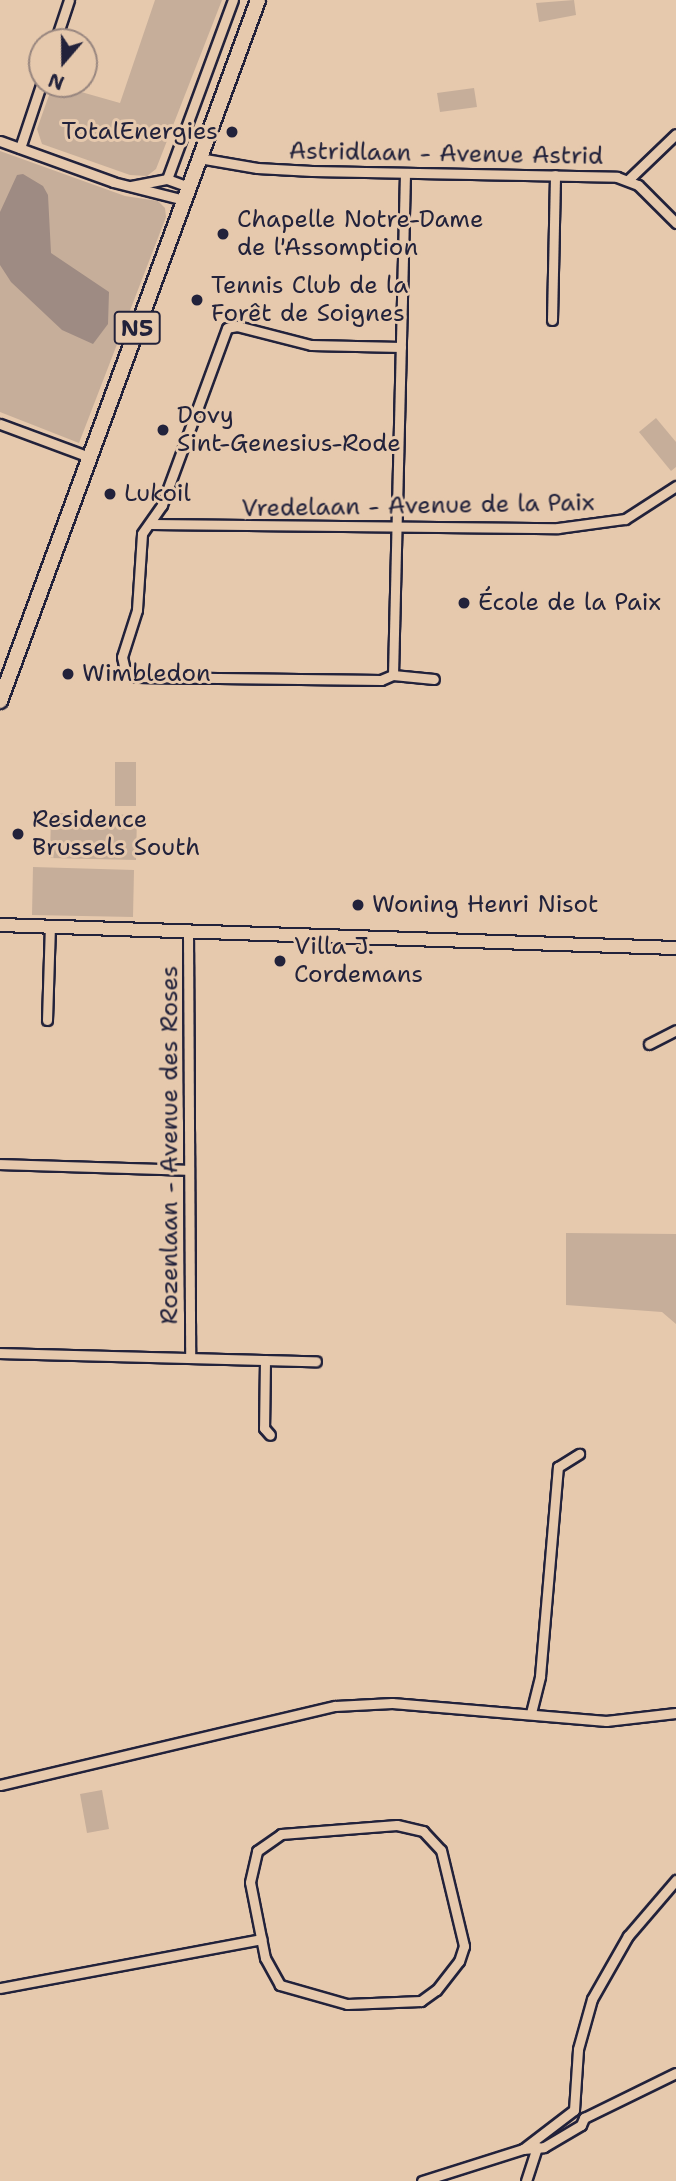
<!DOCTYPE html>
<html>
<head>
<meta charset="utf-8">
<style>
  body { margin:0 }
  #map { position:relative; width:676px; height:2181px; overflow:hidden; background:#e6c9ad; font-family:"Shantell Sans",sans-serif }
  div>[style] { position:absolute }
  .green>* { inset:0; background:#c6ae9a }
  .water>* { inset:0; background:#9e8b83 }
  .roads { filter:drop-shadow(2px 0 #22223b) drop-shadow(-2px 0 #22223b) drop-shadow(0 2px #22223b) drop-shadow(0 -2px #22223b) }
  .street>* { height:9px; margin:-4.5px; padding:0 4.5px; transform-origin:4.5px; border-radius:4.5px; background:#e6c9ad }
  .secondary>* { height:12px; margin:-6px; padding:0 6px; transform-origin:6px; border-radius:6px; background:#e6c9ad }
  .primary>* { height:14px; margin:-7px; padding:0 7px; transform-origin:7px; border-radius:7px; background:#e6c9ad }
  .dots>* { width:19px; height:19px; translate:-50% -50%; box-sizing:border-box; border:4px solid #e6c9ad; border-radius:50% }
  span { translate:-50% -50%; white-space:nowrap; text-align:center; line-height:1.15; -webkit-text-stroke:6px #e6c9ad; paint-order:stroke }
  .shield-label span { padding:2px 5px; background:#e6c9ad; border:2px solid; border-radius:5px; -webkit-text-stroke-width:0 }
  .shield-label { font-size:23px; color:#22223b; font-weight:700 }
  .poi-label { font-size:24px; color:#22223b }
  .right { translate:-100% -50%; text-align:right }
  .left { translate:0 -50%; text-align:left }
  .street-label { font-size:24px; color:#22223b }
  .north { position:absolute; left:28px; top:28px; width:70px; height:70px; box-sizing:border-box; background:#e6c9ad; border:2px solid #98867f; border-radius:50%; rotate:200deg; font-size:19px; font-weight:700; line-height:28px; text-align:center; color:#22223b }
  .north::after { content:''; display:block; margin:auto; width:24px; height:32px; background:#22223b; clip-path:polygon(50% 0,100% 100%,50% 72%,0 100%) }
</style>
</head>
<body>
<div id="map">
  <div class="green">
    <i style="clip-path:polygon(155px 0,222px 0,156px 169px,147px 176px,130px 175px,42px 144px,37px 129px,53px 84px,120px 103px)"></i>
    <i style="clip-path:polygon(574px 0,576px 15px,539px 22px,536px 3px)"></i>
    <i style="clip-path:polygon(474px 88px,477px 107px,440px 112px,437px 93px)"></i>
    <i style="clip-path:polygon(0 151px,125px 196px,158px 201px,165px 208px,166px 217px,79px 443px,0 412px)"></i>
    <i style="clip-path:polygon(656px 418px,676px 442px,676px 467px,671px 471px,639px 432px)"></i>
    <i style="clip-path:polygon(115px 762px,136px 762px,136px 806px,115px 806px)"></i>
    <i style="clip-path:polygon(51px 813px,137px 815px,136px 860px,50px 858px)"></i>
    <i style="clip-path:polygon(33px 867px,134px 870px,133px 917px,32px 915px)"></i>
    <i style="clip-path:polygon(566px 1233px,676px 1234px,676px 1324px,662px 1312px,566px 1305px)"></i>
    <i style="clip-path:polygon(102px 1790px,109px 1829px,87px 1833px,80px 1794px)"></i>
  </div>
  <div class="water">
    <i style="clip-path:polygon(23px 174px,43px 186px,48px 195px,51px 253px,109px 292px,108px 324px,93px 344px,62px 330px,11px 282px,0 265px,0 212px,17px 175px)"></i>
  </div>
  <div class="roads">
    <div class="street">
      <i style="left:55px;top:42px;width:44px;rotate:-71.6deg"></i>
      <i style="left:0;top:141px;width:120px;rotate:19.9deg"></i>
      <i style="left:113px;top:182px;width:73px;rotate:14.2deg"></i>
      <i style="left:20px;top:148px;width:70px;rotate:-71.6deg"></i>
      <i style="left:199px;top:158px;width:59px;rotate:9.8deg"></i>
      <i style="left:257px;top:168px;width:55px;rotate:3.1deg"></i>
      <i style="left:312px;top:171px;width:305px;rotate:1.1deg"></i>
      <i style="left:617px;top:177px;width:22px;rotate:21deg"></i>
      <i style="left:638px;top:185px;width:54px;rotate:45deg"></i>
      <i style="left:167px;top:179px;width:191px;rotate:-69.8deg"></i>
      <i style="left:628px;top:180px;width:66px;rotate:-43.8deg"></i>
      <i style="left:131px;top:186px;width:37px;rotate:-11deg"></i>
      <i style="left:167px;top:179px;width:23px;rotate:20deg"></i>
      <i style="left:552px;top:320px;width:145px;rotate:-88.8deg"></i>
      <i style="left:401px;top:347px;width:90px;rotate:-178.7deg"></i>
      <i style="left:311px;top:345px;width:76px;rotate:-165.6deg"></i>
      <i style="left:237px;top:326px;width:10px;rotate:169deg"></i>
      <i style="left:227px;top:328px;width:189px;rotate:110.2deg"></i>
      <i style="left:162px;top:505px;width:35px;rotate:125deg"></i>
      <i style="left:142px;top:534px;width:76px;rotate:93.8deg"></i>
      <i style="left:137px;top:610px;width:49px;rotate:107.7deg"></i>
      <i style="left:122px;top:657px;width:13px;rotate:77deg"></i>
      <i style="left:125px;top:670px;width:14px;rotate:30deg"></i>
      <i style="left:137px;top:677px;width:244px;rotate:0.7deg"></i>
      <i style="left:381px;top:680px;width:13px;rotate:-23deg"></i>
      <i style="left:393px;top:675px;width:41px;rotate:5.6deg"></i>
      <i style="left:0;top:424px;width:95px;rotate:20.3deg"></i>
      <i style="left:151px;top:524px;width:407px;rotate:0.6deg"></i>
      <i style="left:558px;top:528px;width:68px;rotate:-7.7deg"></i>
      <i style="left:625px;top:519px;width:61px;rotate:-32.9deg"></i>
      <i style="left:393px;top:675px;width:502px;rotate:-88.63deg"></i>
      <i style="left:188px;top:933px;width:424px;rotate:89.7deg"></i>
      <i style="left:47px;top:1020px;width:93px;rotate:-88.2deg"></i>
      <i style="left:649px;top:1044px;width:30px;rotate:-27deg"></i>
      <i style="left:0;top:1164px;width:189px;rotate:1.8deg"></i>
      <i style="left:0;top:1353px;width:316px;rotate:1.5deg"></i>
      <i style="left:265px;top:1360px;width:68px;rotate:90.8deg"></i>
      <i style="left:264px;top:1428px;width:9px;rotate:49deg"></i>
      <i style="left:531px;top:1713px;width:38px;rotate:-76deg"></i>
      <i style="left:540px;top:1676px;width:210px;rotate:-85.1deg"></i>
      <i style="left:558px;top:1467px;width:25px;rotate:-32deg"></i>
      <i style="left:0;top:1785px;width:344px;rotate:-13.3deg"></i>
      <i style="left:335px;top:1706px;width:57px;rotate:-3deg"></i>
      <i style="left:392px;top:1703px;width:215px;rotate:4.8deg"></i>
      <i style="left:606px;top:1721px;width:70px;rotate:-6.5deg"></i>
      <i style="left:397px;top:1825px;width:27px;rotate:13deg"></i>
      <i style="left:423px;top:1831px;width:26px;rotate:47deg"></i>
      <i style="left:441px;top:1850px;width:99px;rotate:76.5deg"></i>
      <i style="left:464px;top:1946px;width:16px;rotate:108deg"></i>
      <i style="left:459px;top:1961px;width:37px;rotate:128deg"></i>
      <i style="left:436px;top:1990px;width:19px;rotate:144deg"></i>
      <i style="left:421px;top:2001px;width:74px;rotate:177.7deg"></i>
      <i style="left:347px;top:2004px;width:70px;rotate:-164.2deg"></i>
      <i style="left:280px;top:1985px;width:31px;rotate:-119deg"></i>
      <i style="left:265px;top:1958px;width:77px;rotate:-101.2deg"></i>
      <i style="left:250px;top:1882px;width:32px;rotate:-77deg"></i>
      <i style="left:257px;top:1851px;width:29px;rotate:-35deg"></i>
      <i style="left:281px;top:1834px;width:116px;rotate:-4.4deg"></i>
      <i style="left:0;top:1988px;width:266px;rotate:-10.6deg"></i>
      <i style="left:574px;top:2110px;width:61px;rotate:-86.2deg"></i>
      <i style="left:578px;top:2049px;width:52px;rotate:-74.4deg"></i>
      <i style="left:592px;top:1999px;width:73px;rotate:-60.3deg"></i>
      <i style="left:628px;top:1936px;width:74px;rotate:-49.4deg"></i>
      <i style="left:523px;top:2149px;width:21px;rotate:-5deg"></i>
      <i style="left:544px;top:2147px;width:43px;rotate:-30.7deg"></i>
      <i style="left:581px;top:2125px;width:8px;rotate:-67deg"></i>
      <i style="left:584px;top:2118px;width:102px;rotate:-26.1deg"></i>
      <i style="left:422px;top:2181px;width:106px;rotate:-17.6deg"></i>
      <i style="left:523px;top:2149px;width:64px;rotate:-37.4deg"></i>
      <i style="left:526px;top:2181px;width:36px;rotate:-72deg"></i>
    </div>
    <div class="secondary">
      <i style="left:0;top:925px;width:676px;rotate:1.95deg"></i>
    </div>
    <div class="primary">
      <i style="left:0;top:701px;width:747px;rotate:-69.79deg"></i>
    </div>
  </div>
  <div class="dots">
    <i style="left:232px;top:132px;background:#22223b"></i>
    <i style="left:223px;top:234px;background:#22223b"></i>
    <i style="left:197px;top:300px;background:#22223b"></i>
    <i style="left:163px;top:430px;background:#22223b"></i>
    <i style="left:110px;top:494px;background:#22223b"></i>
    <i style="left:464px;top:603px;background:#22223b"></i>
    <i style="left:68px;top:674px;background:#22223b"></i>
    <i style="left:18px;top:834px;background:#22223b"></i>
    <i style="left:358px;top:905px;background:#22223b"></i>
    <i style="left:280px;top:961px;background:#22223b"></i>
  </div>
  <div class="shield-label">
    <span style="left:137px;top:328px">N5</span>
  </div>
  <div class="poi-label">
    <span class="right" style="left:218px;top:132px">TotalEnergies</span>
    <span class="left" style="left:237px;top:234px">Chapelle Notre-Dame<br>de l'Assomption</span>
    <span class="left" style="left:211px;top:300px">Tennis Club de la<br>Forêt de Soignes</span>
    <span class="left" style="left:177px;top:430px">Dovy<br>Sint-Genesius-Rode</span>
    <span class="left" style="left:124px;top:494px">Lukoil</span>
    <span class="left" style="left:478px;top:603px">École de la Paix</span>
    <span class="left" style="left:82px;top:674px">Wimbledon</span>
    <span class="left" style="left:32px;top:834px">Residence<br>Brussels South</span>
    <span class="left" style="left:372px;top:905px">Woning Henri Nisot</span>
    <span class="left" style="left:294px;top:961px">Villa J.<br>Cordemans</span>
  </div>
  <div class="street-label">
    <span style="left:446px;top:154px;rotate:1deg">Astridlaan - Avenue Astrid</span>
    <span style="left:418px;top:506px;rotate:-1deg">Vredelaan - Avenue de la Paix</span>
    <span style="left:170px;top:1145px;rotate:-90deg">Rozenlaan - Avenue des Roses</span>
  </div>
  <div class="north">N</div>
</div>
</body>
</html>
